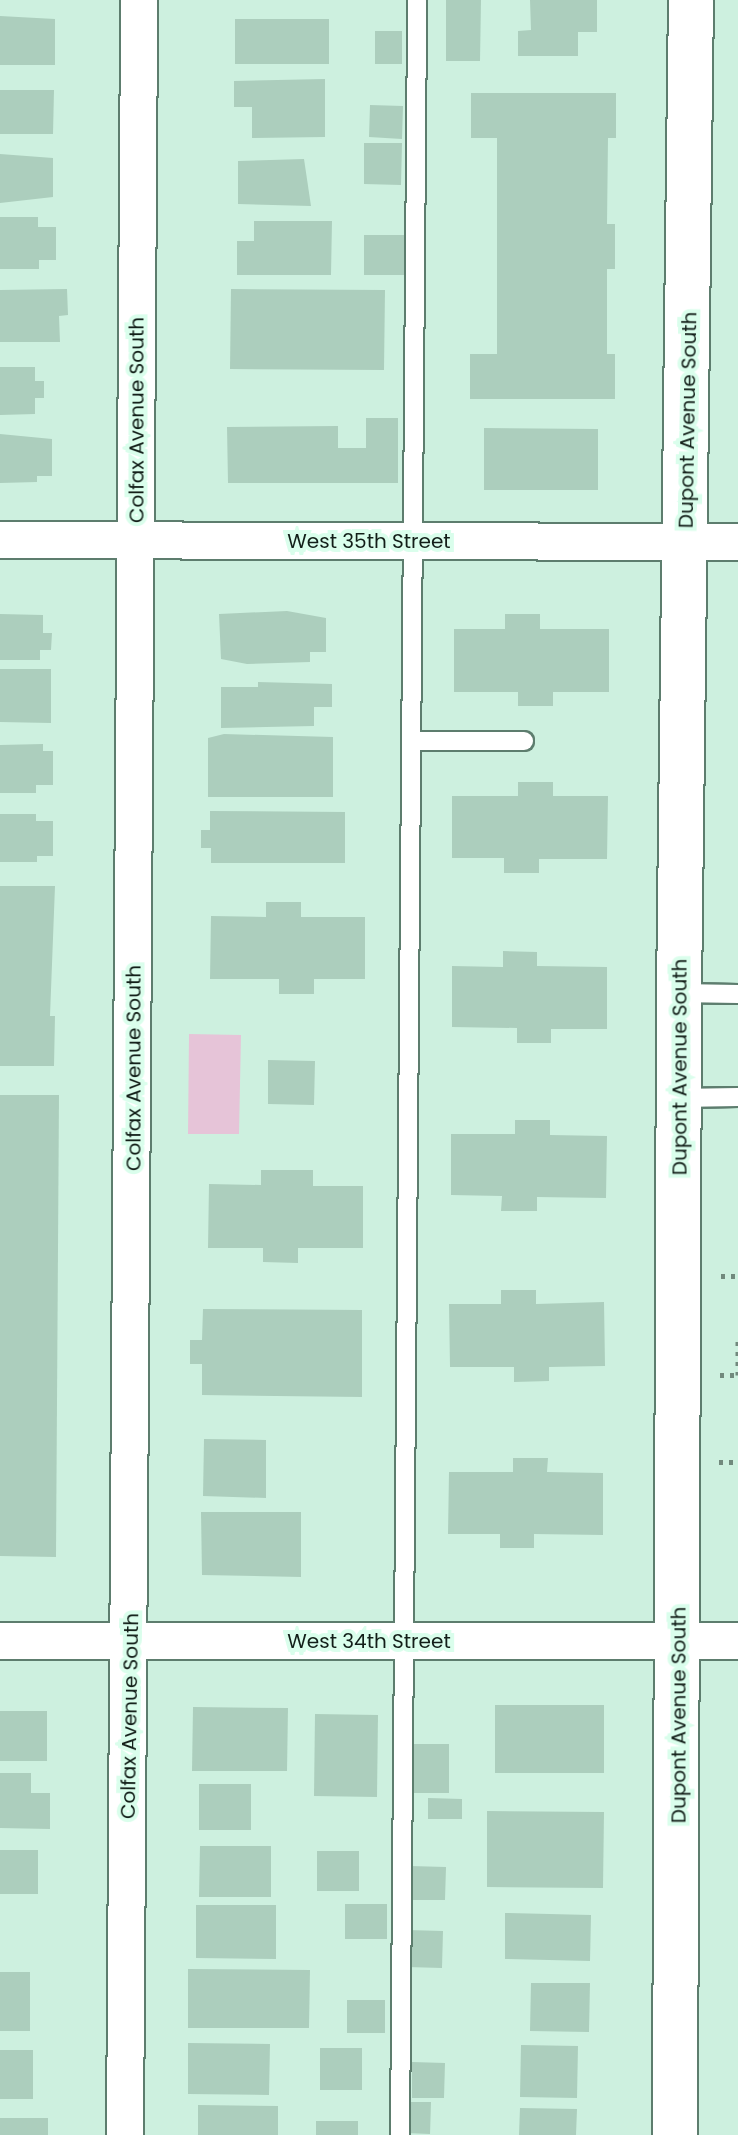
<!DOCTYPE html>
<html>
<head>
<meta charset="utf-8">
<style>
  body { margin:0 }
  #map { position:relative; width:738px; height:2135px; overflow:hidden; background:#cdf0df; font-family:Poppins,sans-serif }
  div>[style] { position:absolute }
  .green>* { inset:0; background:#e6c4d8 }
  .building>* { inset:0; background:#accebd }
  .path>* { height:5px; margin-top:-2.5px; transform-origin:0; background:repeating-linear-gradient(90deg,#71897d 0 4px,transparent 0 10px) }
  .roads { filter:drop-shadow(2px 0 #5d7d6e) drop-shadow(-2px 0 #5d7d6e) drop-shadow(0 2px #5d7d6e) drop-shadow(0 -2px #5d7d6e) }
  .service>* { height:18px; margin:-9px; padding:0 9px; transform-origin:9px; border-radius:9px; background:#fff }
  .minor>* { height:36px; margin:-18px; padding:0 18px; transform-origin:18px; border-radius:18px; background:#fff }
  .tertiary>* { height:44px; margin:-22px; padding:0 22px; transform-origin:22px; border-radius:22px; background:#fff }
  span { translate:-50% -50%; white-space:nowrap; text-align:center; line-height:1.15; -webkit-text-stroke:8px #dafeec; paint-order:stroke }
  .street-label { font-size:20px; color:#121e18 }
</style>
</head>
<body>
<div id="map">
  <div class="green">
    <i style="clip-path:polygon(189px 1034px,241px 1035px,239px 1134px,188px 1134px)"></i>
  </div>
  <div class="building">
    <i style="clip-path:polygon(446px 0,481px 0,480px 61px,446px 61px)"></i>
    <i style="clip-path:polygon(530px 0,597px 0,597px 32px,578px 32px,578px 56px,518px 56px,518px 31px,531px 30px)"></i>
    <i style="clip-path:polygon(0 16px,55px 19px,55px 65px,0 65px)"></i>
    <i style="clip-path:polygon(235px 19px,329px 19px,329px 64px,235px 64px)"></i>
    <i style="clip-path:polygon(375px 31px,402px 31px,402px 64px,375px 64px)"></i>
    <i style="clip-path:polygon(325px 79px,325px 137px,252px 138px,252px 107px,234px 107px,234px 81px)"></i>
    <i style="clip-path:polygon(0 90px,54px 90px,53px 134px,0 134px)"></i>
    <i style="clip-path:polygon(471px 93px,616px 93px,616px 138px,608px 138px,607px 224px,615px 224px,615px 269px,607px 269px,607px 354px,615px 354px,615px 399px,470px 399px,470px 354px,497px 354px,497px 138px,471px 138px)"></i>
    <i style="clip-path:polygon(370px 105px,403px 106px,402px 139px,369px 137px)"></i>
    <i style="clip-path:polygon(364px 143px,402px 143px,401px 185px,364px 184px)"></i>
    <i style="clip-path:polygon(0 154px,53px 158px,53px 197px,0 203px)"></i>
    <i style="clip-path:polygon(304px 159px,311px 206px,238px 204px,238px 161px)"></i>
    <i style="clip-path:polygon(0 217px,38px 217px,38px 227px,56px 227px,56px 260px,39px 260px,39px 269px,0 269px)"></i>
    <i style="clip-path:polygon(254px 221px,332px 221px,331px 275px,237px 275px,237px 241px,254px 241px)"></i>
    <i style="clip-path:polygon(364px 235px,405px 235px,405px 275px,364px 275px)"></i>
    <i style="clip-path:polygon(67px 289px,68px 315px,59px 316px,60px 342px,0 342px,0 290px)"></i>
    <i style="clip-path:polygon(231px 289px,385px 290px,384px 370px,230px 369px)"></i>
    <i style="clip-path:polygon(0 367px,35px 367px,35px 381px,44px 381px,44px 398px,35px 398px,35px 414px,0 415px)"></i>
    <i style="clip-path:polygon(366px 418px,398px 418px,398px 483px,228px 483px,227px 427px,338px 426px,338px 448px,366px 448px)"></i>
    <i style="clip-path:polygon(484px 428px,598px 429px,598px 490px,484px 490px)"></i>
    <i style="clip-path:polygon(0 434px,52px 439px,52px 476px,37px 476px,37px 482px,0 483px)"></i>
    <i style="clip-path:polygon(287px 611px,326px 618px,326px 652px,310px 652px,310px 662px,247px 664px,221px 659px,219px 614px)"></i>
    <i style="clip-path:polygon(0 614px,43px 615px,43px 633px,52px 633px,51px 650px,40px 650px,40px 660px,0 660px)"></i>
    <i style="clip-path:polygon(505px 614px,540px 614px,540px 629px,609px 629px,609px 692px,553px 692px,553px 706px,518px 706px,518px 692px,454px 692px,454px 629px,505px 629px)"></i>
    <i style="clip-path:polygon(0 669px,51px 669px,51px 723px,0 722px)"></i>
    <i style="clip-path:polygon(258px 682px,332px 684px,332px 707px,314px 707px,314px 726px,221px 728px,221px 687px,258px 687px)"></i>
    <i style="clip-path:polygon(224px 734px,333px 737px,333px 797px,208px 797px,208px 738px)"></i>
    <i style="clip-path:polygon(43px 744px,43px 751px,53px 751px,53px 785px,36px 785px,36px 793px,0 793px,0 745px)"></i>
    <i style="clip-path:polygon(518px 782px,553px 782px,553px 796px,608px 796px,607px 859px,539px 859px,539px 873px,504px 873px,504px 858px,452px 858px,452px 796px,518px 796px)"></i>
    <i style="clip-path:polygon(210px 811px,345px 812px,345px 863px,211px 863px,211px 848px,201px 848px,201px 830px,210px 830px)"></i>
    <i style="clip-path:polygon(0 814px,36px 814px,36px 821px,53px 821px,53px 856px,37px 856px,37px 862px,0 862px)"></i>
    <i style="clip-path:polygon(0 886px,55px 886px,50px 1016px,55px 1016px,54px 1066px,0 1066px)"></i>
    <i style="clip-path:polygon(266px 902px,301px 902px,301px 917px,365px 917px,365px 979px,314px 979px,314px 994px,279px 994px,279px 979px,210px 979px,211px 916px,266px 917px)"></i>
    <i style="clip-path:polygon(503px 951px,537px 952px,537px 966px,607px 967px,607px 1029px,551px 1029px,551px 1043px,517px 1043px,517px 1028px,452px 1027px,452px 966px,503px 967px)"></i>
    <i style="clip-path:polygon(268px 1060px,315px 1061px,314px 1105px,268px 1104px)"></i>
    <i style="clip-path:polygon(0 1095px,59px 1095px,56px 1557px,0 1556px)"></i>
    <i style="clip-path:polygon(515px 1120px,550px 1120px,550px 1135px,607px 1136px,606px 1198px,537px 1197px,537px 1211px,501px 1211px,502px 1196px,451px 1195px,451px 1134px,515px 1134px)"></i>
    <i style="clip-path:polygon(261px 1170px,313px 1170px,313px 1186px,363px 1186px,363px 1248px,298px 1248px,298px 1263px,263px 1262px,263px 1248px,208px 1248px,209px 1184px,261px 1185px)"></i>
    <i style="clip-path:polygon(501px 1290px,536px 1290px,536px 1304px,604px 1302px,605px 1366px,549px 1367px,549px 1381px,514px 1382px,514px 1367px,450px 1367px,449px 1304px,501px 1304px)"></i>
    <i style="clip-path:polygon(203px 1309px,362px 1310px,362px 1397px,202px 1395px,202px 1364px,190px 1364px,190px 1340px,202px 1340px)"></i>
    <i style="clip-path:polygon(204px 1439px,266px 1440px,266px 1498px,203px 1496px)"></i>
    <i style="clip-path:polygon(513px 1458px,548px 1458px,547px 1472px,603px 1473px,603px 1535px,534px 1534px,534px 1548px,500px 1548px,500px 1534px,448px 1534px,449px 1472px,513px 1472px)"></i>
    <i style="clip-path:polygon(201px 1512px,301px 1512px,301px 1577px,202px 1575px)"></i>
    <i style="clip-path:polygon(495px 1705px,604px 1705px,604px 1773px,495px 1773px)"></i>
    <i style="clip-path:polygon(193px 1707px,288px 1708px,287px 1771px,192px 1771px)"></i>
    <i style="clip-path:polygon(0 1711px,47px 1711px,47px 1761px,0 1761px)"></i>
    <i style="clip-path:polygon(315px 1714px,378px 1715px,377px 1797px,314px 1796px)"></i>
    <i style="clip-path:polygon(410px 1744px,449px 1744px,449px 1793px,410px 1793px)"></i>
    <i style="clip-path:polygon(0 1773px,31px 1773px,31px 1793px,50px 1793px,50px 1829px,0 1828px)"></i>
    <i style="clip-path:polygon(199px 1784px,251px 1784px,251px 1830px,199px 1830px)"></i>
    <i style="clip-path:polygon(428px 1798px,462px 1799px,462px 1819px,428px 1819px)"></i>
    <i style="clip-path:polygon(487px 1811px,604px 1812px,603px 1888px,487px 1887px)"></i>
    <i style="clip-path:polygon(200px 1846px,271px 1846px,271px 1897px,199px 1897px)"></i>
    <i style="clip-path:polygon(0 1850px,38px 1850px,38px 1894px,0 1894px)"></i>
    <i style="clip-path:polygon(317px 1851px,359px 1851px,359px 1891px,317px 1891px)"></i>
    <i style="clip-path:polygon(410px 1866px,446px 1867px,445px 1900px,410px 1900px)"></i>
    <i style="clip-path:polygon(345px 1904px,387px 1904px,387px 1939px,345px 1939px)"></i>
    <i style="clip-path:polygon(196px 1905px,276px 1905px,276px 1959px,196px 1958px)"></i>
    <i style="clip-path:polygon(505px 1913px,591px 1915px,590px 1961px,505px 1959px)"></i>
    <i style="clip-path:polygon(407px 1930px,443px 1931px,442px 1968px,407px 1967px)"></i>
    <i style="clip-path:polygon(188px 1969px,310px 1970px,309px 2028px,188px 2028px)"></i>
    <i style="clip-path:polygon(0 1972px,30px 1972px,30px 2031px,0 2031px)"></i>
    <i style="clip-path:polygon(531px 1983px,590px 1983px,589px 2032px,530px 2031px)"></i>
    <i style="clip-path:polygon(347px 2000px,385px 2000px,385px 2033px,347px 2033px)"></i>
    <i style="clip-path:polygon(188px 2043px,270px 2044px,269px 2095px,188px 2094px)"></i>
    <i style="clip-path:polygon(521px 2045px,578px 2046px,577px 2098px,520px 2097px)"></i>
    <i style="clip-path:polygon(320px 2048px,362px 2048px,362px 2090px,320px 2090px)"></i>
    <i style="clip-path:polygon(0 2050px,33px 2050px,33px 2099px,0 2099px)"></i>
    <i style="clip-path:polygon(412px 2062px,445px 2063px,444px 2098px,412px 2098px)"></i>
    <i style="clip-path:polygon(407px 2102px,431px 2102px,430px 2134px,406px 2133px)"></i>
    <i style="clip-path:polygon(198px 2105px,278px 2106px,278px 2135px,198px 2135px)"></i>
    <i style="clip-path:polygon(520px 2108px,577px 2109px,576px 2135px,519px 2135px)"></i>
    <i style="clip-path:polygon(0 2118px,48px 2118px,48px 2135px,0 2135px)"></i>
    <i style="clip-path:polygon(316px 2121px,358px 2121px,358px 2135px,316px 2135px)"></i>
  </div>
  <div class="path">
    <i style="left:721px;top:1276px;width:17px"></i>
    <i style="left:720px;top:1375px;width:18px"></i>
    <i style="left:738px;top:1375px;width:37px;rotate:-90deg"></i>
    <i style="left:719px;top:1462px;width:19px"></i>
  </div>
  <div class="roads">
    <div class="service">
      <i style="left:413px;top:741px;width:111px"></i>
      <i style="left:679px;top:993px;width:59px;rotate:1deg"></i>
      <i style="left:679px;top:1098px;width:59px;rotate:-1deg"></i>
      <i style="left:400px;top:2135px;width:2135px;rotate:-89.54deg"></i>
    </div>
    <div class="minor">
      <i style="left:0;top:540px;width:738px;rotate:0.16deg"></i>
      <i style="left:0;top:1641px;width:738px"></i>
      <i style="left:125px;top:2135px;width:2135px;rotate:-89.62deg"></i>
    </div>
    <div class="tertiary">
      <i style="left:675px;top:2135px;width:1142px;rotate:-89.8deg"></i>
      <i style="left:679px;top:993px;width:993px;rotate:-89.31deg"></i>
    </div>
  </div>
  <div class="street-label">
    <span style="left:137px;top:420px;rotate:-90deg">Colfax Avenue South</span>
    <span style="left:688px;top:420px;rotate:-89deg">Dupont Avenue South</span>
    <span style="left:369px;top:541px">West 35th Street</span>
    <span style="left:680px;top:1067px;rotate:-90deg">Dupont Avenue South</span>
    <span style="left:134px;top:1068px;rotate:-90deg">Colfax Avenue South</span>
    <span style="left:369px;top:1641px">West 34th Street</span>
    <span style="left:679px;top:1715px;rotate:-90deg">Dupont Avenue South</span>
    <span style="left:130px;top:1716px;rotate:-89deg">Colfax Avenue South</span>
  </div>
</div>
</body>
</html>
